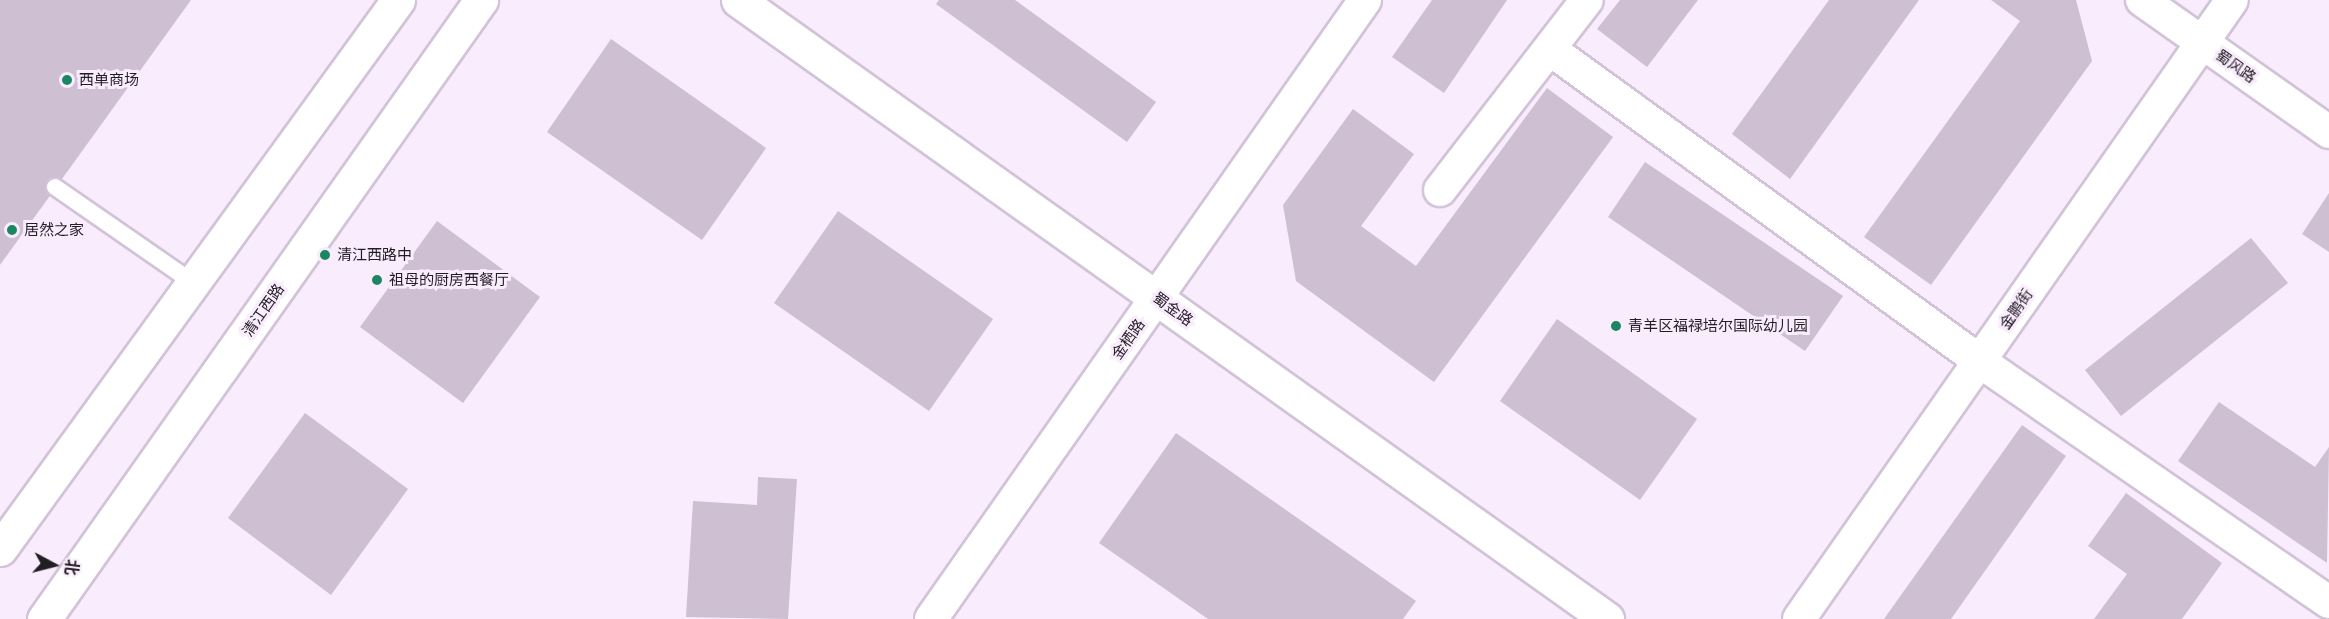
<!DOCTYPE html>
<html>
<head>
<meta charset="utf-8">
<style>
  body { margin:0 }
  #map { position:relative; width:2329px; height:619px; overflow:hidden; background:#f8ecfd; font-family:Quicksand,"Noto Sans SC",sans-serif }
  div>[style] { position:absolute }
  .building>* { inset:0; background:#cebfd3 }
  .roads { filter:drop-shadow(2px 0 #d2c3d8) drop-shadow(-2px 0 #d2c3d8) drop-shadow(0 2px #d2c3d8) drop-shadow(0 -2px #d2c3d8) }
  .lane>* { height:16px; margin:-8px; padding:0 8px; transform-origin:8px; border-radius:8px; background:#fff }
  .street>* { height:32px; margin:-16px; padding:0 16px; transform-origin:16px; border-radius:16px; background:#fff }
  .secondary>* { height:33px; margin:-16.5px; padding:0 16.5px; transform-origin:16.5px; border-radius:16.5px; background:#fff }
  .primary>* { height:33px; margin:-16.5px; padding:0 16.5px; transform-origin:16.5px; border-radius:16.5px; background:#fff }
  .dots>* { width:16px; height:16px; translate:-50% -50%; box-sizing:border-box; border:3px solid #f8ecfd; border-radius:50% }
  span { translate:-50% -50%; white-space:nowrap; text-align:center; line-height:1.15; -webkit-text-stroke:6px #f8ecfd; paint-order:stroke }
  .street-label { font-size:15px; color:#231e25 }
  .poi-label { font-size:15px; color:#231e25 }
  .left { translate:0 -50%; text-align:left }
  .north { position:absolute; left:24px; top:535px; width:60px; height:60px; -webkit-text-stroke:4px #f8ecfd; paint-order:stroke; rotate:97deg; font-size:16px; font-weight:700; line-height:24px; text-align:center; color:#231e25 }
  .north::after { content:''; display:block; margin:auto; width:21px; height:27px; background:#231e25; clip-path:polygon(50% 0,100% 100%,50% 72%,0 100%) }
</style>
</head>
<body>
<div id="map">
  <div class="building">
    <i style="clip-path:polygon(0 0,191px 0,0 265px)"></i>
    <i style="clip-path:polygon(939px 0,1015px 0,1156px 102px,1127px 142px,936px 4px)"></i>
    <i style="clip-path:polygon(1432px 0,1507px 0,1444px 93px,1392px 57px)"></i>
    <i style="clip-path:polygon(1620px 0,1698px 0,1647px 67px,1597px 29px)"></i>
    <i style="clip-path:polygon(1829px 0,1919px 0,1790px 179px,1732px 134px)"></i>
    <i style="clip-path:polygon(1991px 0,2076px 0,2092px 61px,1931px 285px,1864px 237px,2020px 21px)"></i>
    <i style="clip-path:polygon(611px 39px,766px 148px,702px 240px,547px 132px)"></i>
    <i style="clip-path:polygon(1547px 88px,1613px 137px,1434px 382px,1296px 281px,1283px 205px,1353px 109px,1414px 154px,1361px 226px,1416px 266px)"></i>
    <i style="clip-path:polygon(1645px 162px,1843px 296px,1805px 351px,1608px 217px)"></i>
    <i style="clip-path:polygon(2329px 193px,2329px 252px,2302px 234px)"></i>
    <i style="clip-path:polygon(838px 211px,993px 319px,929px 411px,774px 303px)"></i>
    <i style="clip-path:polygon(437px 221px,540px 297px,463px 403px,360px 327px)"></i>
    <i style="clip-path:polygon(2251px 238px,2288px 283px,2121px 416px,2085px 370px)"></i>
    <i style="clip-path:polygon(1557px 319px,1697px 419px,1640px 500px,1500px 401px)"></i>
    <i style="clip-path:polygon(2219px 402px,2315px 467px,2329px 447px,2327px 563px,2178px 461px)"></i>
    <i style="clip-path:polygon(305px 413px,408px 489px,331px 595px,228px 518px)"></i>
    <i style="clip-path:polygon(2022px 425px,2066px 456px,1951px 619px,1884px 619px)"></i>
    <i style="clip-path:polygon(1176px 433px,1416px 601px,1403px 619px,1208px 619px,1099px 543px)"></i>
    <i style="clip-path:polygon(758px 477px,797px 479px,788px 619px,686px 617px,693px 501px,757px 505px)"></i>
    <i style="clip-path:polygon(2126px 493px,2222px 563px,2182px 619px,2094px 619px,2127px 574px,2088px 546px)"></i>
  </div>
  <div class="roads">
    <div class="lane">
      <i style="left:55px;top:187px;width:167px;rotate:34.7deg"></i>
    </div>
    <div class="street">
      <i style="left:2142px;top:0;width:229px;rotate:35.2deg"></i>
      <i style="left:1551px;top:50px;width:540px;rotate:35.96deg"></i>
      <i style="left:1988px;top:367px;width:414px;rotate:34.6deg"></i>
      <i style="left:1440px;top:190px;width:240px;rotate:-52.3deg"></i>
      <i style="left:931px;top:619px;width:756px;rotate:-54.96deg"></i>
      <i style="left:1799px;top:619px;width:755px;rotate:-55.03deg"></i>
    </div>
    <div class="secondary">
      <i style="left:738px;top:0;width:1067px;rotate:35.46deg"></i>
    </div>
    <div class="primary">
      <i style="left:0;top:549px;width:678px;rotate:-54.06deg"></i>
      <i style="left:44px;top:619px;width:758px;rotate:-54.78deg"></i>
    </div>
  </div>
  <div class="dots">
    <i style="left:67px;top:80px;background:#1c8662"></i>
    <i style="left:12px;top:230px;background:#1c8662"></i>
    <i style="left:325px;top:255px;background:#1c8662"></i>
    <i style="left:377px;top:280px;background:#1c8662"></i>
    <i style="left:1616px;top:326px;background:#1c8662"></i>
  </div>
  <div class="street-label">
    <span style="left:2236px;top:66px;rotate:35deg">蜀风路</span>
    <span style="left:1173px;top:309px;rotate:36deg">蜀金路</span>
    <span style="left:2016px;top:309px;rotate:-55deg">金鹏街</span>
    <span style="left:263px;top:310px;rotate:-55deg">清江西路</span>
    <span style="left:1128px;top:339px;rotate:-55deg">金栖路</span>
  </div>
  <div class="poi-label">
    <span class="left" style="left:79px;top:80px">西单商场</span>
    <span class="left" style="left:24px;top:230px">居然之家</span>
    <span class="left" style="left:337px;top:255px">清江西路中</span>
    <span class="left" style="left:389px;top:280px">祖母的厨房西餐厅</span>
    <span class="left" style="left:1628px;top:326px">青羊区福禄培尔国际幼儿园</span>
  </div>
  <div class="north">北</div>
</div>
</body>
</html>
